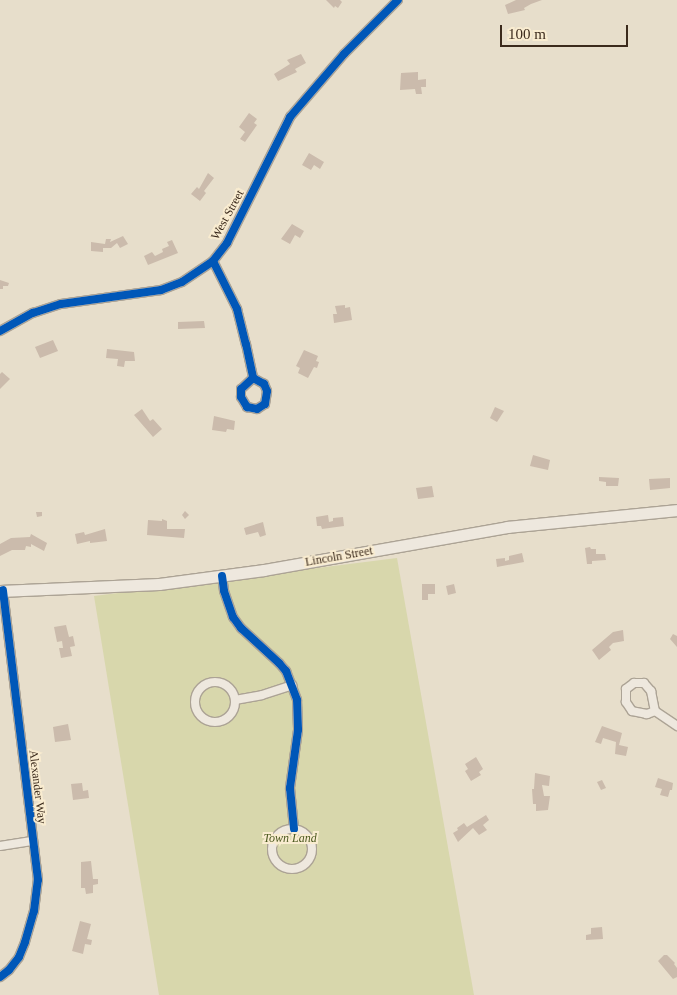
<!DOCTYPE html>
<html>
<head>
<meta charset="utf-8">
<style>
  body { margin:0 }
  #map { position:relative; width:677px; height:995px; overflow:hidden; background:#e7decb; font-family:"Times New Roman",serif }
  div>[style] { position:absolute }
  .green>* { inset:0; background:#d8d7ac }
  .building>* { inset:0; background:#cbbbac }
  .roads { filter:drop-shadow(1px 0 #aca395) drop-shadow(-1px 0 #aca395) drop-shadow(0 1px #aca395) drop-shadow(0 -1px #aca395) }
  .minor>* { height:8px; margin:-4px; padding:0 4px; transform-origin:4px; border-radius:4px; background:#eee8de }
  .minor>.ring { margin:-4px; padding:0; box-sizing:content-box; background:none; border:8px solid #eee8de; border-radius:50% }
  .secondary>* { height:11px; margin:-5.5px; padding:0 5.5px; transform-origin:5.5px; border-radius:5.5px; background:#eee8de }
  .cycleway>* { height:8px; margin:-4px; padding:0 4px; transform-origin:4px; border-radius:4px; background:#0057b8 }
  span { translate:-50% -50%; white-space:nowrap; text-align:center; line-height:1.15; -webkit-text-stroke:4px #f9ecd0; paint-order:stroke }
  .street-label { font-size:12px; color:#3b2a1c }
  .park-label { font-size:12px; color:#4c5920; font-style:italic }
  .scale { position:absolute; left:500px; top:25px; width:128px; height:22px; box-sizing:border-box; border:2px solid #3b2a1c; border-top:0; padding-left:6px; font-size:15px; line-height:18px; white-space:nowrap; color:#3b2a1c; -webkit-text-stroke:4px #f9ecd0; paint-order:stroke }
</style>
</head>
<body>
<div id="map">
  <div class="green">
    <i style="clip-path:polygon(397px 558px,474px 995px,159px 995px,94px 596px)"></i>
  </div>
  <div class="building">
    <i style="clip-path:polygon(326px 0,340px 0,342px 2px,338px 8px,335px 6px,334px 8px)"></i>
    <i style="clip-path:polygon(516px 0,542px 0,531px 4px,524px 8px,525px 10px,508px 14px,505px 5px)"></i>
    <i style="clip-path:polygon(301px 54px,306px 63px,295px 69px,297px 72px,278px 81px,274px 74px,290px 64px,287px 60px)"></i>
    <i style="clip-path:polygon(418px 72px,418px 80px,426px 79px,426px 87px,421px 87px,422px 94px,416px 94px,415px 89px,400px 90px,401px 73px)"></i>
    <i style="clip-path:polygon(249px 113px,257px 119px,254px 123px,257px 125px,245px 142px,240px 139px,245px 132px,239px 127px)"></i>
    <i style="clip-path:polygon(309px 153px,324px 162px,320px 169px,314px 165px,311px 170px,302px 165px)"></i>
    <i style="clip-path:polygon(208px 173px,214px 178px,204px 191px,206px 193px,200px 201px,191px 194px,197px 187px,199px 189px)"></i>
    <i style="clip-path:polygon(292px 224px,304px 231px,300px 238px,295px 235px,290px 244px,281px 239px)"></i>
    <i style="clip-path:polygon(123px 236px,128px 244px,120px 248px,117px 243px,111px 248px,103px 248px,103px 252px,91px 251px,91px 242px,105px 244px,106px 239px,111px 239px,110px 242px)"></i>
    <i style="clip-path:polygon(172px 240px,178px 253px,148px 265px,144px 256px,152px 252px,155px 256px,163px 252px,162px 249px,169px 246px,167px 242px)"></i>
    <i style="clip-path:polygon(0 280px,9px 283px,8px 286px,3px 286px,3px 289px,0 289px)"></i>
    <i style="clip-path:polygon(345px 305px,345px 308px,350px 307px,352px 320px,334px 323px,333px 314px,337px 314px,335px 306px)"></i>
    <i style="clip-path:polygon(204px 321px,205px 328px,178px 329px,178px 322px)"></i>
    <i style="clip-path:polygon(53px 340px,58px 351px,40px 358px,35px 347px)"></i>
    <i style="clip-path:polygon(107px 349px,134px 352px,135px 361px,125px 361px,124px 367px,117px 366px,118px 359px,106px 358px)"></i>
    <i style="clip-path:polygon(304px 350px,318px 356px,316px 361px,319px 362px,317px 368px,314px 367px,308px 378px,298px 373px,300px 368px,296px 366px)"></i>
    <i style="clip-path:polygon(2px 372px,10px 379px,0 389px,0 374px)"></i>
    <i style="clip-path:polygon(495px 407px,504px 411px,497px 422px,490px 418px)"></i>
    <i style="clip-path:polygon(142px 409px,150px 421px,153px 419px,162px 429px,153px 437px,134px 415px)"></i>
    <i style="clip-path:polygon(214px 416px,235px 421px,234px 430px,227px 429px,226px 432px,212px 430px)"></i>
    <i style="clip-path:polygon(533px 455px,550px 460px,548px 470px,530px 466px)"></i>
    <i style="clip-path:polygon(599px 477px,619px 478px,618px 486px,606px 486px,606px 482px,599px 481px)"></i>
    <i style="clip-path:polygon(670px 478px,670px 488px,650px 490px,649px 479px)"></i>
    <i style="clip-path:polygon(432px 486px,434px 497px,418px 499px,416px 488px)"></i>
    <i style="clip-path:polygon(185px 511px,189px 515px,185px 519px,182px 515px)"></i>
    <i style="clip-path:polygon(36px 512px,42px 512px,42px 516px,37px 517px)"></i>
    <i style="clip-path:polygon(328px 515px,329px 522px,333px 521px,333px 518px,343px 517px,344px 526px,322px 529px,321px 526px,317px 526px,316px 517px)"></i>
    <i style="clip-path:polygon(162px 519px,167px 521px,167px 529px,185px 529px,184px 538px,147px 535px,148px 520px,162px 521px)"></i>
    <i style="clip-path:polygon(263px 522px,266px 535px,260px 537px,258px 532px,246px 535px,244px 528px)"></i>
    <i style="clip-path:polygon(105px 529px,107px 541px,90px 543px,90px 541px,77px 544px,75px 534px,84px 532px,85px 535px)"></i>
    <i style="clip-path:polygon(31px 534px,47px 543px,44px 551px,31px 544px,31px 547px,26px 546px,25px 550px,12px 550px,0 556px,0 544px,11px 538px,30px 537px)"></i>
    <i style="clip-path:polygon(590px 547px,591px 549px,596px 549px,596px 554px,605px 554px,606px 560px,592px 561px,592px 564px,587px 564px,585px 548px)"></i>
    <i style="clip-path:polygon(522px 553px,524px 562px,497px 567px,496px 559px,505px 558px,505px 561px,509px 560px,509px 556px)"></i>
    <i style="clip-path:polygon(422px 584px,435px 584px,435px 594px,428px 594px,428px 600px,422px 600px)"></i>
    <i style="clip-path:polygon(454px 584px,456px 593px,448px 595px,446px 586px)"></i>
    <i style="clip-path:polygon(66px 625px,69px 637px,73px 636px,75px 646px,70px 647px,72px 656px,61px 658px,59px 648px,63px 648px,62px 641px,57px 642px,54px 627px)"></i>
    <i style="clip-path:polygon(623px 630px,624px 641px,613px 643px,609px 647px,611px 650px,599px 660px,592px 650px,613px 632px)"></i>
    <i style="clip-path:polygon(673px 634px,677px 636px,677px 647px,670px 639px)"></i>
    <i style="clip-path:polygon(68px 724px,71px 740px,55px 742px,53px 727px)"></i>
    <i style="clip-path:polygon(602px 726px,622px 733px,619px 745px,628px 747px,626px 756px,615px 754px,616px 742px,603px 738px,601px 744px,595px 742px)"></i>
    <i style="clip-path:polygon(476px 757px,483px 769px,479px 772px,481px 775px,471px 781px,465px 771px,468px 769px,465px 764px)"></i>
    <i style="clip-path:polygon(535px 773px,550px 776px,549px 786px,542px 785px,544px 796px,550px 796px,548px 810px,536px 811px,536px 804px,533px 804px,532px 789px,534px 789px)"></i>
    <i style="clip-path:polygon(658px 778px,673px 783px,672px 790px,670px 790px,668px 797px,660px 795px,662px 789px,655px 787px)"></i>
    <i style="clip-path:polygon(602px 780px,606px 788px,601px 790px,597px 782px)"></i>
    <i style="clip-path:polygon(82px 783px,83px 791px,88px 790px,89px 798px,73px 800px,71px 784px)"></i>
    <i style="clip-path:polygon(486px 815px,489px 820px,483px 825px,487px 830px,479px 835px,473px 828px,458px 842px,453px 833px,458px 830px,457px 828px,464px 823px,467px 827px)"></i>
    <i style="clip-path:polygon(91px 861px,93px 879px,98px 879px,98px 884px,93px 885px,93px 893px,86px 894px,85px 888px,81px 888px,81px 862px)"></i>
    <i style="clip-path:polygon(80px 921px,91px 924px,87px 939px,92px 940px,91px 945px,85px 944px,83px 954px,72px 951px)"></i>
    <i style="clip-path:polygon(602px 927px,603px 939px,586px 940px,586px 935px,591px 934px,591px 928px)"></i>
    <i style="clip-path:polygon(664px 955px,667px 955px,675px 963px,674px 964px,677px 968px,677px 977px,673px 979px,658px 961px)"></i>
  </div>
  <div class="roads">
    <div class="minor">
      <i style="left:213px;top:261px;width:54px;rotate:63.4deg"></i>
      <i style="left:237px;top:309px;width:36px;rotate:76deg"></i>
      <i style="left:246px;top:344px;width:35px;rotate:78deg"></i>
      <i style="left:253px;top:378px;width:16px;rotate:137deg"></i>
      <i style="left:241px;top:389px;width:8px;rotate:90deg"></i>
      <i style="left:241px;top:397px;width:12px;rotate:59deg"></i>
      <i style="left:247px;top:407px;width:10px;rotate:11deg"></i>
      <i style="left:257px;top:409px;width:9px;rotate:-32deg"></i>
      <i style="left:265px;top:404px;width:13px;rotate:-81deg"></i>
      <i style="left:267px;top:391px;width:8px;rotate:-113deg"></i>
      <i style="left:264px;top:384px;width:13px;rotate:-151deg"></i>
      <i style="left:0;top:331px;width:38px;rotate:-29deg"></i>
      <i style="left:33px;top:313px;width:29px;rotate:-18deg"></i>
      <i style="left:61px;top:304px;width:101px;rotate:-8deg"></i>
      <i style="left:161px;top:290px;width:22px;rotate:-21deg"></i>
      <i style="left:182px;top:282px;width:37px;rotate:-34deg"></i>
      <i style="left:213px;top:261px;width:23px;rotate:-52deg"></i>
      <i style="left:227px;top:243px;width:141px;rotate:-63.4deg"></i>
      <i style="left:290px;top:117px;width:83px;rotate:-49.4deg"></i>
      <i style="left:344px;top:54px;width:76px;rotate:-45deg"></i>
      <i style="left:222px;top:576px;width:15px;rotate:82deg"></i>
      <i style="left:224px;top:591px;width:28px;rotate:71deg"></i>
      <i style="left:233px;top:617px;width:14px;rotate:54deg"></i>
      <i style="left:241px;top:628px;width:52px;rotate:42.6deg"></i>
      <i style="left:279px;top:663px;width:11px;rotate:49deg"></i>
      <i style="left:286px;top:671px;width:31px;rotate:69deg"></i>
      <i style="left:297px;top:700px;width:30px;rotate:88deg"></i>
      <i style="left:298px;top:730px;width:59px;rotate:97.9deg"></i>
      <i style="left:290px;top:788px;width:41px;rotate:84.4deg"></i>
      <i class="ring" style="left:195px;top:682px;width:32px;height:32px"></i>
      <i style="left:634px;top:683px;width:10px"></i>
      <i style="left:644px;top:683px;width:11px;rotate:49deg"></i>
      <i style="left:651px;top:691px;width:20px;rotate:79deg"></i>
      <i style="left:655px;top:711px;width:9px;rotate:159deg"></i>
      <i style="left:647px;top:714px;width:15px;rotate:-169deg"></i>
      <i style="left:632px;top:711px;width:11px;rotate:-124deg"></i>
      <i style="left:626px;top:702px;width:13px;rotate:-90deg"></i>
      <i style="left:626px;top:689px;width:10px;rotate:-37deg"></i>
      <i style="left:235px;top:700px;width:27px;rotate:-10deg"></i>
      <i style="left:262px;top:695px;width:32px;rotate:-18deg"></i>
      <i style="left:655px;top:711px;width:27px;rotate:34deg"></i>
      <i class="ring" style="left:272px;top:829px;width:32px;height:32px"></i>
      <i style="left:0;top:846px;width:32px;rotate:-9deg"></i>
      <i style="left:0;top:977px;width:11px;rotate:-38deg"></i>
      <i style="left:9px;top:970px;width:16px;rotate:-52deg"></i>
      <i style="left:19px;top:957px;width:16px;rotate:-68deg"></i>
      <i style="left:25px;top:942px;width:32px;rotate:-74deg"></i>
      <i style="left:34px;top:911px;width:31px;rotate:-83deg"></i>
      <i style="left:38px;top:880px;width:292px;rotate:-96.9deg"></i>
    </div>
    <div class="secondary">
      <i style="left:0;top:591px;width:159px;rotate:-2.5deg"></i>
      <i style="left:159px;top:584px;width:106px;rotate:-7.6deg"></i>
      <i style="left:264px;top:570px;width:247px;rotate:-10deg"></i>
      <i style="left:507px;top:527px;width:171px;rotate:-5.7deg"></i>
    </div>
  </div>
  <div class="cycleway">
    <i style="left:213px;top:261px;width:54px;rotate:63.4deg"></i>
    <i style="left:237px;top:309px;width:36px;rotate:76deg"></i>
    <i style="left:246px;top:344px;width:35px;rotate:78deg"></i>
    <i style="left:253px;top:378px;width:16px;rotate:137deg"></i>
    <i style="left:241px;top:389px;width:8px;rotate:90deg"></i>
    <i style="left:241px;top:397px;width:12px;rotate:59deg"></i>
    <i style="left:247px;top:407px;width:10px;rotate:11deg"></i>
    <i style="left:257px;top:409px;width:9px;rotate:-32deg"></i>
    <i style="left:265px;top:404px;width:13px;rotate:-81deg"></i>
    <i style="left:267px;top:391px;width:8px;rotate:-113deg"></i>
    <i style="left:264px;top:384px;width:13px;rotate:-151deg"></i>
    <i style="left:0;top:331px;width:38px;rotate:-29deg"></i>
    <i style="left:33px;top:313px;width:29px;rotate:-18deg"></i>
    <i style="left:61px;top:304px;width:101px;rotate:-8deg"></i>
    <i style="left:161px;top:290px;width:22px;rotate:-21deg"></i>
    <i style="left:182px;top:282px;width:37px;rotate:-34deg"></i>
    <i style="left:213px;top:261px;width:23px;rotate:-52deg"></i>
    <i style="left:227px;top:243px;width:141px;rotate:-63.4deg"></i>
    <i style="left:290px;top:117px;width:83px;rotate:-49.4deg"></i>
    <i style="left:344px;top:54px;width:76px;rotate:-45deg"></i>
    <i style="left:222px;top:576px;width:15px;rotate:82deg"></i>
    <i style="left:224px;top:591px;width:28px;rotate:71deg"></i>
    <i style="left:233px;top:617px;width:14px;rotate:54deg"></i>
    <i style="left:241px;top:628px;width:52px;rotate:42.6deg"></i>
    <i style="left:279px;top:663px;width:11px;rotate:49deg"></i>
    <i style="left:286px;top:671px;width:31px;rotate:69deg"></i>
    <i style="left:297px;top:700px;width:30px;rotate:88deg"></i>
    <i style="left:298px;top:730px;width:59px;rotate:97.9deg"></i>
    <i style="left:290px;top:788px;width:41px;rotate:84.4deg"></i>
    <i style="left:0;top:977px;width:11px;rotate:-38deg"></i>
    <i style="left:9px;top:970px;width:16px;rotate:-52deg"></i>
    <i style="left:19px;top:957px;width:16px;rotate:-68deg"></i>
    <i style="left:25px;top:942px;width:32px;rotate:-74deg"></i>
    <i style="left:34px;top:911px;width:31px;rotate:-83deg"></i>
    <i style="left:38px;top:880px;width:292px;rotate:-96.9deg"></i>
  </div>
  <div class="street-label">
    <span style="left:228px;top:215px;rotate:-61deg">West Street</span>
    <span style="left:339px;top:557px;rotate:-10deg">Lincoln Street</span>
    <span style="left:37px;top:787px;rotate:83deg">Alexander Way</span>
  </div>
  <div class="park-label">
    <span style="left:290px;top:839px">Town Land</span>
  </div>
  <div class="scale">100 m</div>
</div>
</body>
</html>
